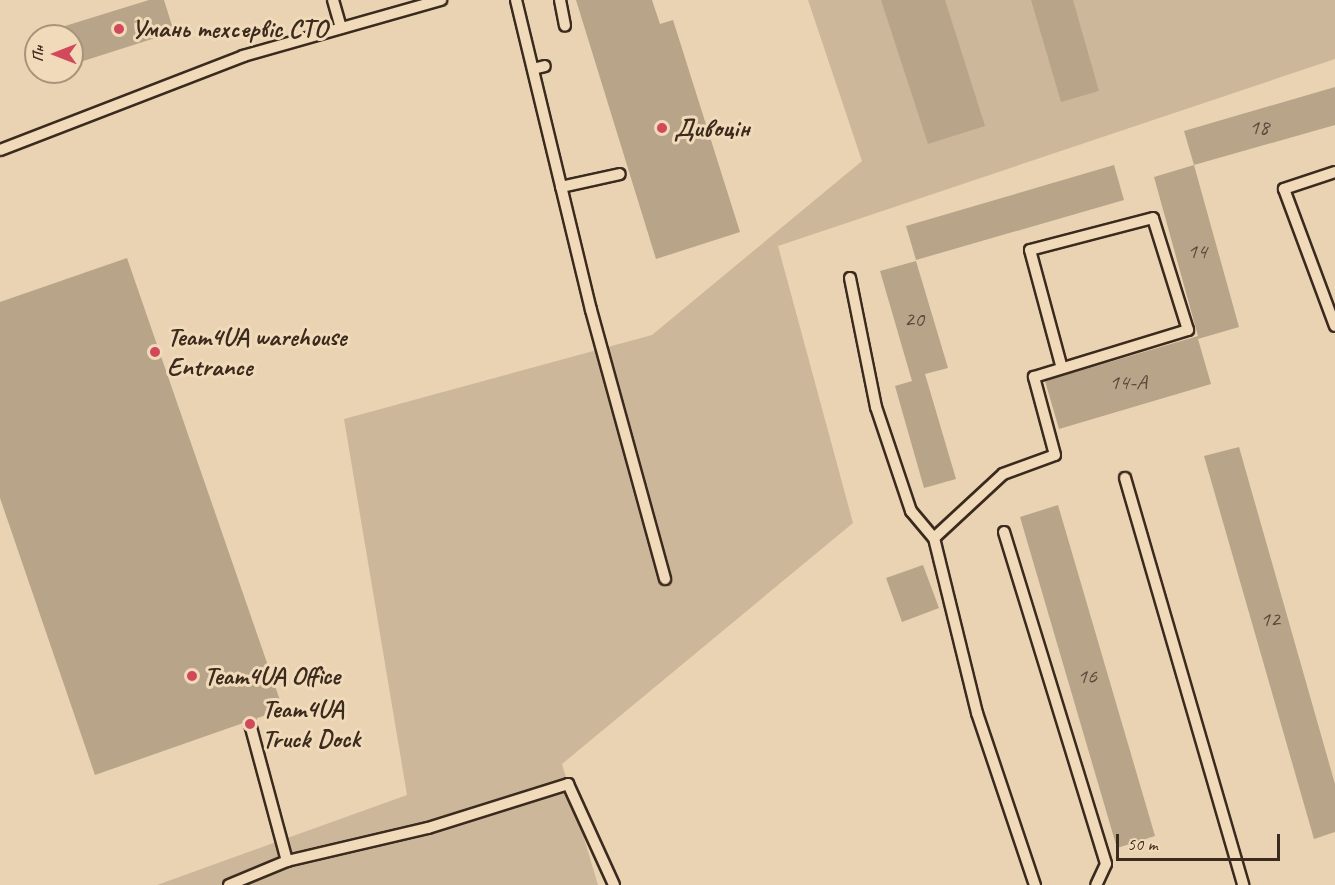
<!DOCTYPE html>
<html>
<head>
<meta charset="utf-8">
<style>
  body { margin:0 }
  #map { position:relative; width:1335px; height:885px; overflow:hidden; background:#e9d3b3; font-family:Caveat,sans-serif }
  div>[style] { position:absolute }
  .green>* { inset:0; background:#ccb79a }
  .building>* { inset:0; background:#b8a489 }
  .roads { filter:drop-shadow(2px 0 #3b2a1e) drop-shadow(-2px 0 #3b2a1e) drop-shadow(0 2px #3b2a1e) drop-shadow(0 -2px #3b2a1e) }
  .service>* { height:10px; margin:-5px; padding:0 5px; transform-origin:5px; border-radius:5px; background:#f0dab9 }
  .dots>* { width:16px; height:16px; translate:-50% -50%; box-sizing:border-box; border:3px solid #f0dab9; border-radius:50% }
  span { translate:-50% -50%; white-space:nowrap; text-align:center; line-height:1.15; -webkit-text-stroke:6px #f0dab9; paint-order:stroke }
  .number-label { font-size:22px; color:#5a4839 }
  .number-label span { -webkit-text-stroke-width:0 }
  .poi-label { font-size:26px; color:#3b2a1e; font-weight:700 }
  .left { translate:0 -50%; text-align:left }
  .north { position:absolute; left:24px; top:24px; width:60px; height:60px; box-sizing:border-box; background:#f0dab9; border:2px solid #a8947b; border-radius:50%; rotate:270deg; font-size:16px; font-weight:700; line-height:24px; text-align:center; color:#3b2a1e }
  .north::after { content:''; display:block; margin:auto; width:21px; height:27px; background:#d1495b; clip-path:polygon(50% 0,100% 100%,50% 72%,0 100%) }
  .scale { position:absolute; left:1116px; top:834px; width:164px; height:27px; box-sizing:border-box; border:3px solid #3b2a1e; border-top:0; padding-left:8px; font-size:18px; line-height:21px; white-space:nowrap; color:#3b2a1e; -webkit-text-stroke:4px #f0dab9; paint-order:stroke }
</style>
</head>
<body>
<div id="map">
  <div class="green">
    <i style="clip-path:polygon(808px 0,1335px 0,1335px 59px,778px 246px,853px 523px,562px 764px,598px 885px,157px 885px,407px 795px,344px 419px,652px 335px,862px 161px)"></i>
  </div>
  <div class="building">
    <i style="clip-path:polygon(149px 0,164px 0,174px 32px,77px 63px,65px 26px)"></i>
    <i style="clip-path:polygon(576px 0,652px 0,660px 24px,673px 20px,740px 232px,656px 259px)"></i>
    <i style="clip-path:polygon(881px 0,945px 0,985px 126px,928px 144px)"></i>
    <i style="clip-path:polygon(1031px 0,1073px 0,1099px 91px,1061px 102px)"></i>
    <i style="clip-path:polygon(1335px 87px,1335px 125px,1194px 165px,1184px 131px)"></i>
    <i style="clip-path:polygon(1114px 165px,1124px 200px,916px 260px,906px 226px)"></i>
    <i style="clip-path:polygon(1194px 165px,1239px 327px,1198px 339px,1211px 384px,1059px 429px,1045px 381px,1198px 336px,1154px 177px)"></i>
    <i style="clip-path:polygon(127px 258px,283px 709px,95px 775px,0 498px,0 302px)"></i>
    <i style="clip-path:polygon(916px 261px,948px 368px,925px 374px,956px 479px,924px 488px,895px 386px,912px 381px,880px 271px)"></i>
    <i style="clip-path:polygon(1239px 447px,1335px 784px,1335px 832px,1314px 839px,1204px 456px)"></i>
    <i style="clip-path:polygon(1058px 505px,1155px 836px,1117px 848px,1020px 517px)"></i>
    <i style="clip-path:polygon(923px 565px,939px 608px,902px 622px,886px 578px)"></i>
  </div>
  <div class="roads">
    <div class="service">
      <i style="left:333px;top:0;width:29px;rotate:74deg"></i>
      <i style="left:516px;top:0;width:319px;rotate:76.4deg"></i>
      <i style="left:591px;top:310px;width:279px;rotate:74.6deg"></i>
      <i style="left:560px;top:0;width:26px;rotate:79deg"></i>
      <i style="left:533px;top:69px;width:12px;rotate:-14deg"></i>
      <i style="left:0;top:150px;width:261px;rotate:-21.1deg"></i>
      <i style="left:243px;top:56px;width:206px;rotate:-15.8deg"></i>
      <i style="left:1335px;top:172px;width:54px;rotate:161.6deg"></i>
      <i style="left:1284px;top:189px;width:146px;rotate:69.6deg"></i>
      <i style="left:561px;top:187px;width:60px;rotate:-12.4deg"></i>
      <i style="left:850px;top:278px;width:132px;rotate:78.6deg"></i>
      <i style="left:876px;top:407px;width:110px;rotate:71.4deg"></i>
      <i style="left:911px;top:511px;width:35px;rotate:50deg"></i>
      <i style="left:934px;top:538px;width:180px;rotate:76.2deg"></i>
      <i style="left:977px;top:713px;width:182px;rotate:71.4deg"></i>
      <i style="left:1125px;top:478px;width:424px;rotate:73.8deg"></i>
      <i style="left:1004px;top:532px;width:347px;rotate:72.9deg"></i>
      <i style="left:1106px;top:864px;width:23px;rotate:115deg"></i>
      <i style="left:934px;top:538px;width:94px;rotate:-42.8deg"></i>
      <i style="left:1003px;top:474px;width:55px;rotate:-20.1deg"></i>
      <i style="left:1055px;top:455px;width:81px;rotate:-105.1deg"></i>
      <i style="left:1034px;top:377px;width:161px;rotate:-17deg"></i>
      <i style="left:1188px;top:330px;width:117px;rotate:-107.4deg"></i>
      <i style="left:1153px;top:218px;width:127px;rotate:165.4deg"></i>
      <i style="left:1030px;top:250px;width:119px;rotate:74.9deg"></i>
      <i style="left:250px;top:724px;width:142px;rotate:74.9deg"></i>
      <i style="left:287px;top:861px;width:145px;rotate:-13.2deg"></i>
      <i style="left:428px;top:828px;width:147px;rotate:-17.4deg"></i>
      <i style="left:568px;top:784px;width:111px;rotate:65.5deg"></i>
      <i style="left:229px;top:885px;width:63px;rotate:-22.5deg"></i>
    </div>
  </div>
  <div class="dots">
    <i style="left:119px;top:29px;background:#d1495b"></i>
    <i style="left:662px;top:128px;background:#d1495b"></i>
    <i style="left:155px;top:352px;background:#d1495b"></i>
    <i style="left:192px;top:676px;background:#d1495b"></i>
    <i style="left:250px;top:724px;background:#d1495b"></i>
  </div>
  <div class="number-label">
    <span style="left:1259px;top:128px">18</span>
    <span style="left:1197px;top:252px">14</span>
    <span style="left:914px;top:320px">20</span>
    <span style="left:1128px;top:383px">14-А</span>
    <span style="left:1270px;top:620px">12</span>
    <span style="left:1087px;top:677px">16</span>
  </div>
  <div class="poi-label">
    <span class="left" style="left:131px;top:29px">Умань техсервіс СТО</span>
    <span class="left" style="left:674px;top:128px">Дивоцін</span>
    <span class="left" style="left:167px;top:352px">Team4UA warehouse<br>Entrance</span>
    <span class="left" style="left:204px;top:676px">Team4UA Office</span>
    <span class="left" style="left:262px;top:724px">Team4UA<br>Truck Dock</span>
  </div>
  <div class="north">Пн</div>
  <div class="scale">50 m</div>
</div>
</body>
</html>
